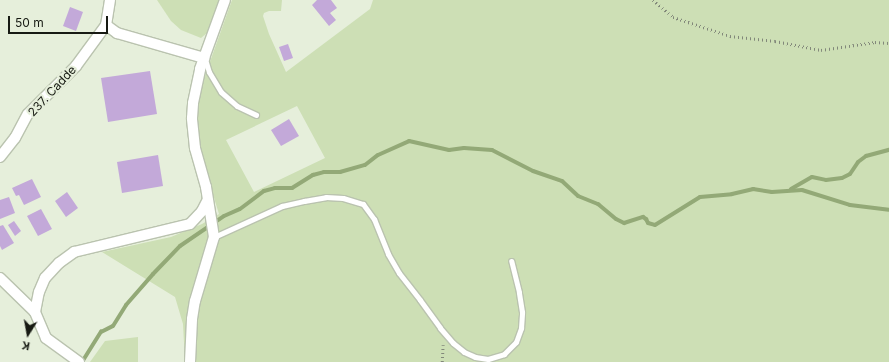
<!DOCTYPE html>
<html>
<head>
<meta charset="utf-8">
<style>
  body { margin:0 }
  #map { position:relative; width:889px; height:362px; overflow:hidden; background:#e6efdb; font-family:Inter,sans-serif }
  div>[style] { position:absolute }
  .green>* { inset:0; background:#cddfb5 }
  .stream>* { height:4px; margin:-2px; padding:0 2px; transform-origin:2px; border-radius:2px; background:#93a977 }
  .building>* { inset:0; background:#c3a9d9 }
  .path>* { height:2.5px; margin-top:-1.25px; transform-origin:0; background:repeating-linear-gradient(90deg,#82887a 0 1px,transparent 0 4px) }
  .roads { filter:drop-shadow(1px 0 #bac3af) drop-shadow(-1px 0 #bac3af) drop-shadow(0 1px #bac3af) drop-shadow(0 -1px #bac3af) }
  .service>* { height:5px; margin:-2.5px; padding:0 2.5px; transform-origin:2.5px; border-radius:2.5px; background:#fff }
  .minor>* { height:10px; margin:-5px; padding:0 5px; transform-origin:5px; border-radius:5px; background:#fff }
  span { translate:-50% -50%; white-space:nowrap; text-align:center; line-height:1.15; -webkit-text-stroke:4px #e6efdb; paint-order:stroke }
  .street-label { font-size:12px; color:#171a13 }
  .north { position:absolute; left:8px; top:314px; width:40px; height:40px; -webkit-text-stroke:3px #e6efdb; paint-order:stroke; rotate:191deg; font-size:11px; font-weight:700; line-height:16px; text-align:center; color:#171a13 }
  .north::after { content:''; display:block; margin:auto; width:14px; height:18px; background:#171a13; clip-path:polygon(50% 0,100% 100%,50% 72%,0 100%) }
  .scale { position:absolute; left:8px; top:16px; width:100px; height:18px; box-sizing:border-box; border:2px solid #171a13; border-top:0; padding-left:5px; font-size:12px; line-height:14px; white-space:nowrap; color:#171a13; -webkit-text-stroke:3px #e6efdb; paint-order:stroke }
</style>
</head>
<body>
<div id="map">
  <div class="green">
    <i style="clip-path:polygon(157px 0,219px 0,207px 33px,201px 38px,181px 30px,171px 21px)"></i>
    <i style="clip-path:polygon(evenodd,232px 0,282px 0,281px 11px,269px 11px,264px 13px,263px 16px,269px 34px,286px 72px,370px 9px,373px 0,889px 0,889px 362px,185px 362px,183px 324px,175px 297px,102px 252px,171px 237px,202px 224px,219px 214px,202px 159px,198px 123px,198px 101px,202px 84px,232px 0,297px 106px,325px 158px,254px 192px,226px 140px,297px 106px)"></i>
    <i style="clip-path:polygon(138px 337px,138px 362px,90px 362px,105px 341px)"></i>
  </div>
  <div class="stream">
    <i style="left:791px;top:189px;width:24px;rotate:-30deg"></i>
    <i style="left:812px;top:177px;width:14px;rotate:12deg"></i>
    <i style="left:826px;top:180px;width:16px;rotate:-7deg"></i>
    <i style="left:842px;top:178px;width:9px;rotate:-27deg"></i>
    <i style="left:850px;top:174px;width:14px;rotate:-56deg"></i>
    <i style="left:858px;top:162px;width:10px;rotate:-37deg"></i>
    <i style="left:866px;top:156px;width:24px;rotate:-15deg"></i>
    <i style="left:82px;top:362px;width:36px;rotate:-58deg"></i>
    <i style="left:101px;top:332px;width:13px;rotate:-27deg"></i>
    <i style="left:113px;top:326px;width:25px;rotate:-58deg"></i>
    <i style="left:126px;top:305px;width:41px;rotate:-48.9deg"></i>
    <i style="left:153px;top:274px;width:39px;rotate:-46deg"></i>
    <i style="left:180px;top:246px;width:53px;rotate:-34.3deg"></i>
    <i style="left:224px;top:216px;width:17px;rotate:-24deg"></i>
    <i style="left:240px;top:209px;width:30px;rotate:-37deg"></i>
    <i style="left:264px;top:191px;width:11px;rotate:-15deg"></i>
    <i style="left:275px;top:188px;width:17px"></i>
    <i style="left:292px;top:188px;width:25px;rotate:-32deg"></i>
    <i style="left:313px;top:175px;width:11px;rotate:-15deg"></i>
    <i style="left:324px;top:172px;width:16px"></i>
    <i style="left:340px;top:172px;width:26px;rotate:-16deg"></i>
    <i style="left:365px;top:165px;width:16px;rotate:-38deg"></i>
    <i style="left:378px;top:155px;width:34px;rotate:-24deg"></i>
    <i style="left:409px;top:141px;width:41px;rotate:12.7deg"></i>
    <i style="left:449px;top:150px;width:15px;rotate:-8deg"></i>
    <i style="left:464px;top:148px;width:28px;rotate:4deg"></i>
    <i style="left:492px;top:150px;width:46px;rotate:27.1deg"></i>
    <i style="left:533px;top:171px;width:31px;rotate:19deg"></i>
    <i style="left:562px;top:181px;width:22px;rotate:43deg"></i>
    <i style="left:578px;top:196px;width:22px;rotate:22deg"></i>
    <i style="left:598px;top:204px;width:23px;rotate:40deg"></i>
    <i style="left:616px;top:219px;width:9px;rotate:27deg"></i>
    <i style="left:624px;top:223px;width:20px;rotate:-18deg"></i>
    <i style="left:643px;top:217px;width:4px;rotate:34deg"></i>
    <i style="left:646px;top:219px;width:4px;rotate:63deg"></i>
    <i style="left:648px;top:223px;width:7px;rotate:16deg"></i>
    <i style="left:655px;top:225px;width:53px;rotate:-31.9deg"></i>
    <i style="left:700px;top:197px;width:32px;rotate:-5deg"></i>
    <i style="left:732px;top:194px;width:22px;rotate:-13deg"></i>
    <i style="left:753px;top:189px;width:19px;rotate:9deg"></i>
    <i style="left:772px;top:192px;width:30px;rotate:-4deg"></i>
    <i style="left:802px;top:190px;width:50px;rotate:17.4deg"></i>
    <i style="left:850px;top:205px;width:39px;rotate:7deg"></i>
  </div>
  <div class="building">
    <i style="clip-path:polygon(317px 0,331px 0,337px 8px,330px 13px,336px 20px,329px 26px,312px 5px)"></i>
    <i style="clip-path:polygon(70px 7px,83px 12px,76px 31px,63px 26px)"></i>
    <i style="clip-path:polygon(288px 44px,293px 58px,284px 61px,279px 47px)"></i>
    <i style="clip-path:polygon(150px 71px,157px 114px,108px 122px,101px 78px)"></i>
    <i style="clip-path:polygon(289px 119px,299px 136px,281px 146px,271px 130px)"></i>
    <i style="clip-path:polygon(158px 155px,163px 186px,122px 193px,117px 162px)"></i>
    <i style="clip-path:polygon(32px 179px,41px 197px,24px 205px,19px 195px,16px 196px,12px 188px)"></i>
    <i style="clip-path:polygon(67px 192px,78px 208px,66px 217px,55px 201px)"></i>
    <i style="clip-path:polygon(9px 197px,15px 213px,0 219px,0 200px)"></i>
    <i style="clip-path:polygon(41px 209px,52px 229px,38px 236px,27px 216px)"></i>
    <i style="clip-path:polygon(14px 221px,21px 231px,15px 236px,8px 225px)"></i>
    <i style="clip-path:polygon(3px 225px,14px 243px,2px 250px,0 246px,0 226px)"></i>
  </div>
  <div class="path">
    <i style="left:653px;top:0;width:26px;rotate:40deg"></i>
    <i style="left:673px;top:17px;width:60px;rotate:18.4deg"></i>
    <i style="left:730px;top:36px;width:45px;rotate:6.3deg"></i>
    <i style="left:775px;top:41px;width:47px;rotate:11.1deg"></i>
    <i style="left:821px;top:50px;width:55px;rotate:-8.4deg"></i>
    <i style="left:875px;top:42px;width:14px;rotate:4deg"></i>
    <i style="left:442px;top:362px;width:17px;rotate:-87deg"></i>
  </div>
  <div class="roads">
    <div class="service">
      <i style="left:205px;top:59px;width:14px;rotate:73deg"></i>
      <i style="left:209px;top:72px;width:23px;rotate:59deg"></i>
      <i style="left:221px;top:92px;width:21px;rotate:41deg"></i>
      <i style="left:237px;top:106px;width:21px;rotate:25deg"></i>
      <i style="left:214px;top:237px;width:75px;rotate:-24.5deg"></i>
      <i style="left:282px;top:206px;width:23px;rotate:-13deg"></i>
      <i style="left:304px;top:201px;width:22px;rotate:-10deg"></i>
      <i style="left:326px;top:197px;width:17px;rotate:3deg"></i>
      <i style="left:343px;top:198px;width:21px;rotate:17deg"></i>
      <i style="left:363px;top:204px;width:19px;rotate:54deg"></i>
      <i style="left:374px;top:219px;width:38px;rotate:68deg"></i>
      <i style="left:388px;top:254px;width:22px;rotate:60deg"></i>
      <i style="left:399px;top:273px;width:34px;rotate:52deg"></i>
      <i style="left:420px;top:300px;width:34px;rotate:54deg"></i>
      <i style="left:440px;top:328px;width:20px;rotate:49deg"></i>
      <i style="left:453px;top:343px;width:14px;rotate:39deg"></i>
      <i style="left:464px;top:352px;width:12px;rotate:24deg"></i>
      <i style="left:475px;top:357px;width:13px;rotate:9deg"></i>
      <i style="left:488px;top:359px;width:17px;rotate:-17deg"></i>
      <i style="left:504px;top:354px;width:17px;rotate:-45deg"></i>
      <i style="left:516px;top:342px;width:15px;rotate:-70deg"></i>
      <i style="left:521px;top:328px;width:16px;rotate:-86deg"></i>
      <i style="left:522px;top:312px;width:20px;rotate:-99deg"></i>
      <i style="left:519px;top:292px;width:32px;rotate:-104deg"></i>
    </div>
    <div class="minor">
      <i style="left:110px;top:0;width:25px;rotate:99deg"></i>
      <i style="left:106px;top:25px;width:14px;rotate:36deg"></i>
      <i style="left:117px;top:33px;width:91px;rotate:16deg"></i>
      <i style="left:0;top:157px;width:24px;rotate:-52deg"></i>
      <i style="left:15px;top:138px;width:27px;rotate:-62deg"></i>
      <i style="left:28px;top:114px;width:68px;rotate:-45deg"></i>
      <i style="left:76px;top:66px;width:51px;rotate:-53.8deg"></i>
      <i style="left:0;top:278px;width:49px;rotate:44.2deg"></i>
      <i style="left:79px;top:362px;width:41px;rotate:-144deg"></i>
      <i style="left:46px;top:338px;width:28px;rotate:-113deg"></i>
      <i style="left:35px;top:312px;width:20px;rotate:-79deg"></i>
      <i style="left:39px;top:292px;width:15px;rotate:-67deg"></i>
      <i style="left:45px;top:278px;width:21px;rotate:-47deg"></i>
      <i style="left:59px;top:263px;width:19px;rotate:-36deg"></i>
      <i style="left:74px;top:252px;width:119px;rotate:-13.6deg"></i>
      <i style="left:190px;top:224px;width:18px;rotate:-47deg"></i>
      <i style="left:202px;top:211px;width:11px;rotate:-63deg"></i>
      <i style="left:190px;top:362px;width:43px;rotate:-87.3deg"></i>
      <i style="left:192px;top:319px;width:18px;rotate:-81deg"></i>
      <i style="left:195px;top:301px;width:67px;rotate:-73.5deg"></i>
      <i style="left:214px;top:237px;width:51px;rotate:-99.1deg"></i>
      <i style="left:206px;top:187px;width:41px;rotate:-105.8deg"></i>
      <i style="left:195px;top:148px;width:30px;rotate:-96deg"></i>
      <i style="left:192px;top:118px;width:15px;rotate:-86deg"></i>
      <i style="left:193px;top:103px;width:35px;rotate:-78deg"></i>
      <i style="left:200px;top:69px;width:73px;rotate:-70.1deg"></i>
    </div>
  </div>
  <div class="street-label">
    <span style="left:52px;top:91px;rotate:-47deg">237. Cadde</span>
  </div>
  <div class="north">K</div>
  <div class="scale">50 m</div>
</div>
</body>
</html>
